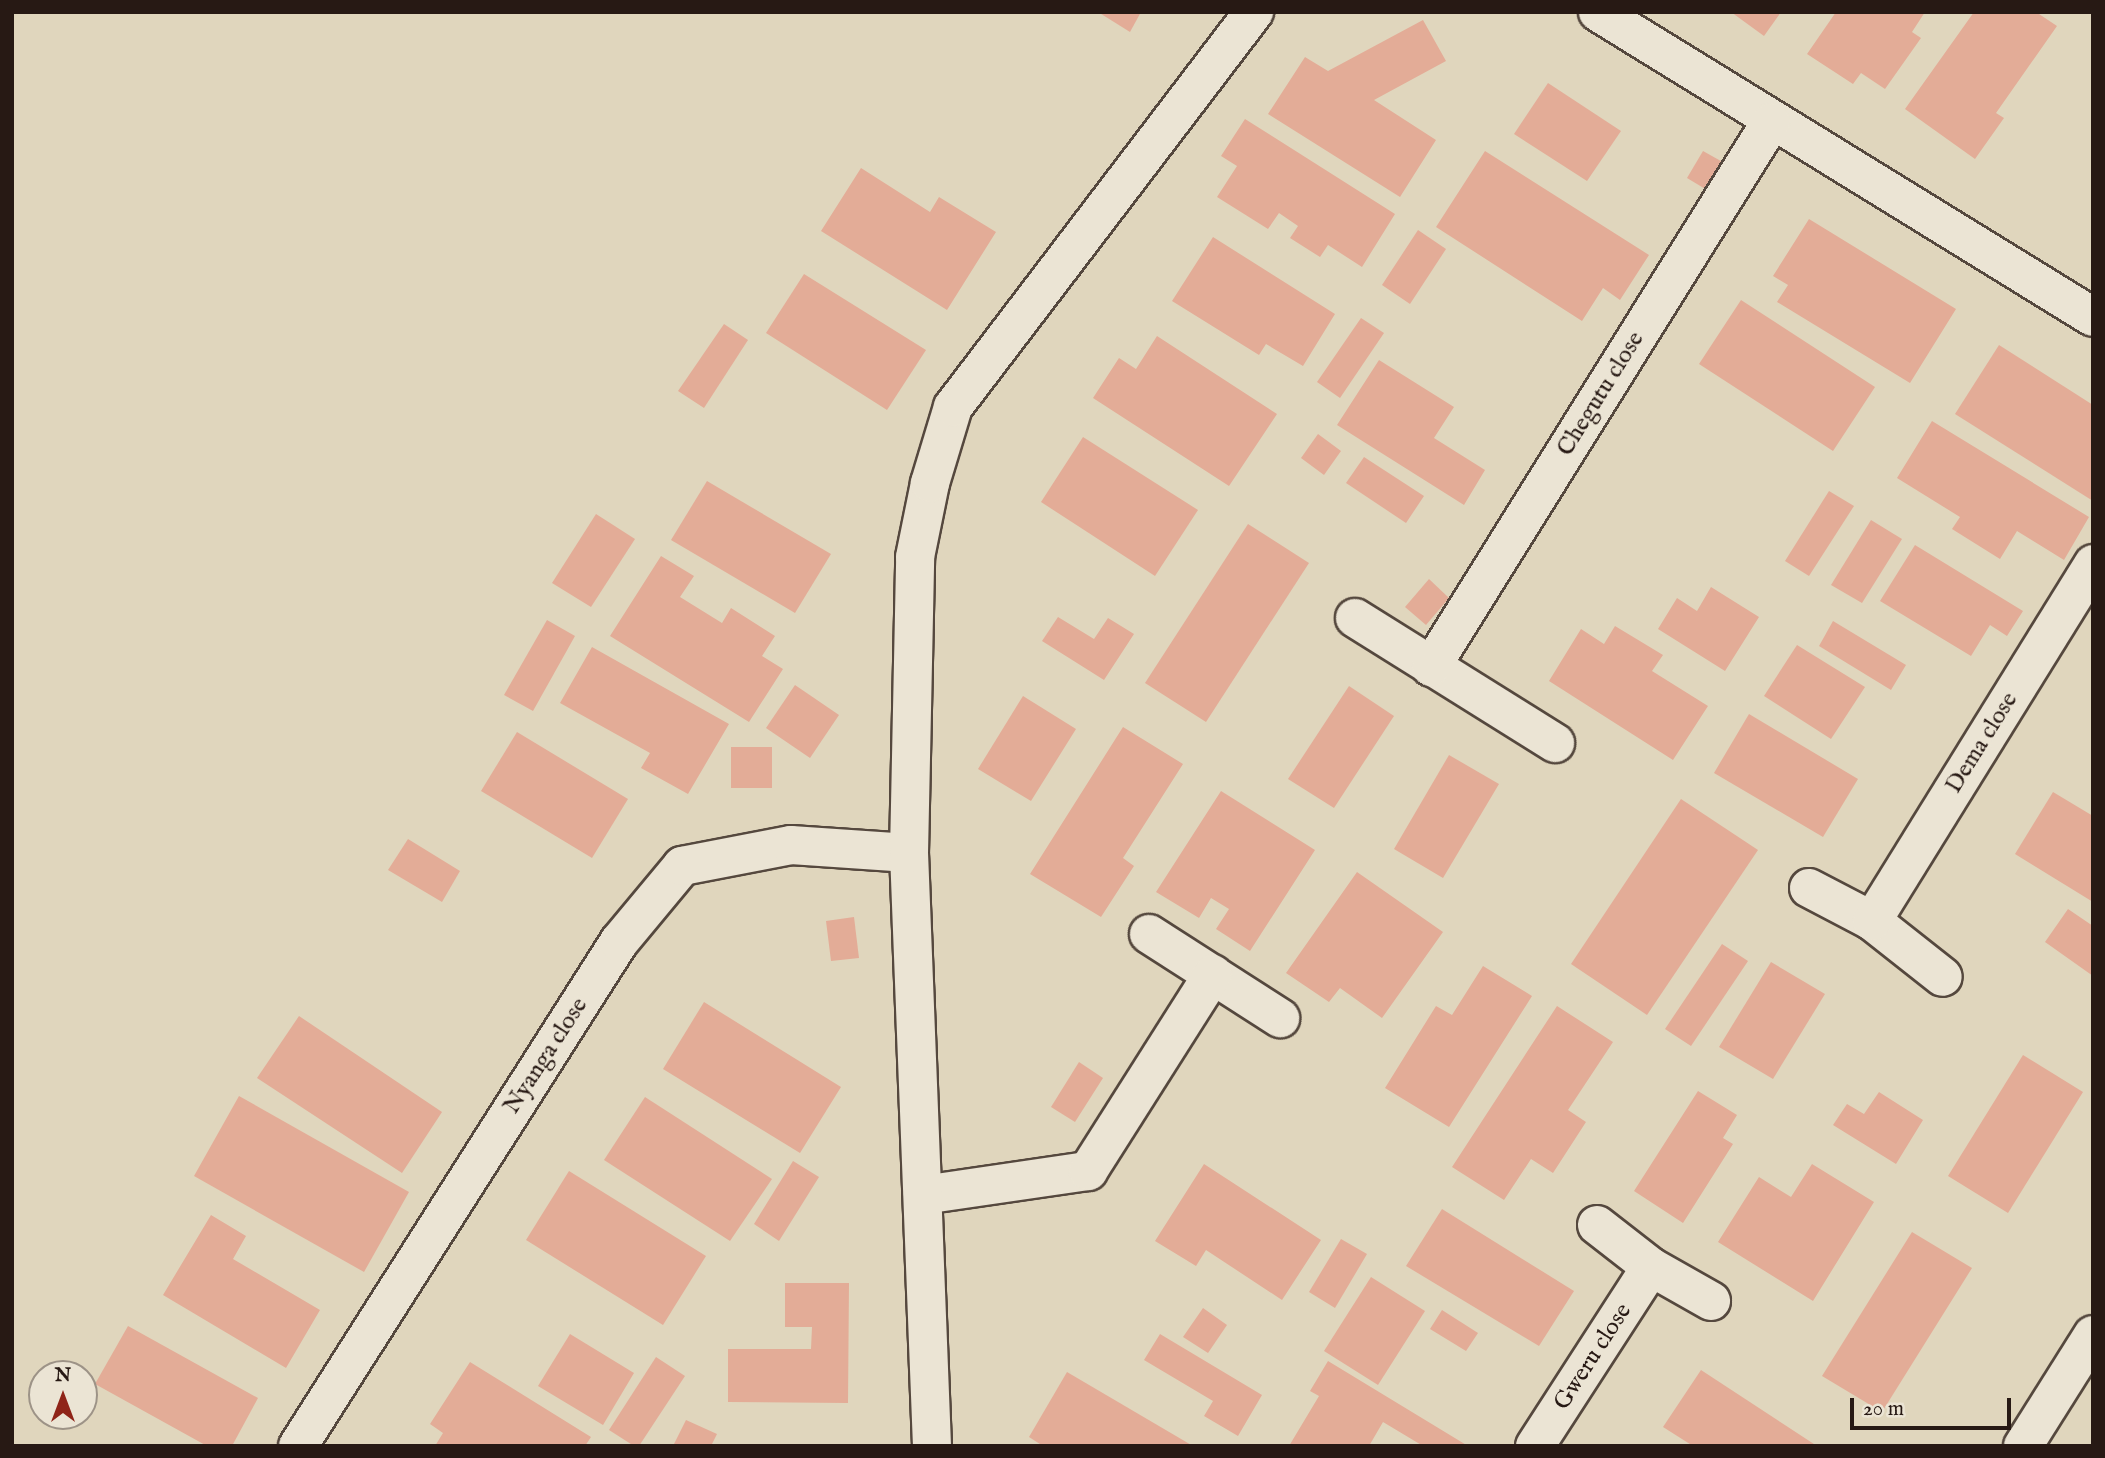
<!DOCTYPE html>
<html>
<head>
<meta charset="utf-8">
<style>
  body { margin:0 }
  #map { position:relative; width:2105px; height:1458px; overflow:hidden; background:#e0d6bd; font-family:"IM FELL English",serif }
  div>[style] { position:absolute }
  .building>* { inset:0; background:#e3ac97 }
  .roads { filter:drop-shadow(2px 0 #55483e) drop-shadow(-2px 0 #55483e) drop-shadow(0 2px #55483e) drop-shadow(0 -2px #55483e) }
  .minor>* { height:38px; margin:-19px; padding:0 19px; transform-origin:19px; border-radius:19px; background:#ebe4d4 }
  span { translate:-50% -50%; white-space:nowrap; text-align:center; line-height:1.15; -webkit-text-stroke:7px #ebe4d4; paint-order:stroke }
  .street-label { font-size:24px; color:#271914 }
  .frame { position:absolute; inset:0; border:14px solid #271914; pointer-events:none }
  .north { position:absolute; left:28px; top:1360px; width:70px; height:70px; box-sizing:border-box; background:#ebe4d4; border:2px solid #9d9387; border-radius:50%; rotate:0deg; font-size:19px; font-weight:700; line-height:28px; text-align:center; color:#271914 }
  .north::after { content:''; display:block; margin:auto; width:24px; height:32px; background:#8f2418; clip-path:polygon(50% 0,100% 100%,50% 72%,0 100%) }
  .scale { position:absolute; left:1850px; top:1398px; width:161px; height:32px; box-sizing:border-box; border:4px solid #271914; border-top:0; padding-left:9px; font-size:21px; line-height:24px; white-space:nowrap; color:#271914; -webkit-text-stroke:5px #ebe4d4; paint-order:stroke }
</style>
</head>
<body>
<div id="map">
  <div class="building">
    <i style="clip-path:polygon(1098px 12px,1141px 12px,1130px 32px)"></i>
    <i style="clip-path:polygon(1731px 12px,1781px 12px,1764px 36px)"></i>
    <i style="clip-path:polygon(1836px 12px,1925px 12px,1912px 32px,1921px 38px,1885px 89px,1861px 73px,1853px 84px,1807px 54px)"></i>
    <i style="clip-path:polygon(1974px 12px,2036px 12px,2057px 26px,1996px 113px,2004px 118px,1975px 159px,1905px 109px)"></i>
    <i style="clip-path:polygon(1423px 20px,1446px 61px,1374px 100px,1436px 140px,1400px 197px,1268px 114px,1305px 57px,1328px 71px)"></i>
    <i style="clip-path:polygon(1548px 83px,1621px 131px,1587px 181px,1514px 134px)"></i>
    <i style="clip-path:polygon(1245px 119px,1395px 214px,1362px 267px,1328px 245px,1320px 257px,1290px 238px,1298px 226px,1279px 213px,1268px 229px,1217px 197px,1237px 166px,1221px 156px)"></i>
    <i style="clip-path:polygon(1485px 151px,1649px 255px,1620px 300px,1603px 288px,1582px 321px,1436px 227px)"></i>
    <i style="clip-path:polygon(1703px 151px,1728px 165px,1712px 193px,1687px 178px)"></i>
    <i style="clip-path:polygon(861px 168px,930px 212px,939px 197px,996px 232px,947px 310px,821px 231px)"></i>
    <i style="clip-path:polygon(1809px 219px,1956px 309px,1910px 383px,1777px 302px,1788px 285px,1773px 276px)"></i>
    <i style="clip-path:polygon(1418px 230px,1446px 249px,1410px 304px,1382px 285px)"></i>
    <i style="clip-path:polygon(1213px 237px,1335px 314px,1303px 366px,1266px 344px,1259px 355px,1172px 301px)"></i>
    <i style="clip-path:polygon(804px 274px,926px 350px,887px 410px,766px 333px)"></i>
    <i style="clip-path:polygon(1741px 300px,1875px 387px,1833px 451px,1699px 364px)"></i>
    <i style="clip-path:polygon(1361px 318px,1384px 333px,1340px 398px,1317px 382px)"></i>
    <i style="clip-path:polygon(724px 324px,748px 340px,704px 408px,678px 391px)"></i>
    <i style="clip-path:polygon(1157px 336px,1277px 414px,1229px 486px,1093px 398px,1119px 358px,1136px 369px)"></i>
    <i style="clip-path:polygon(1999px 345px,2093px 405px,2093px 501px,1955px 414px)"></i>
    <i style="clip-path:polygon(1379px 360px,1454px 407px,1434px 438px,1485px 470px,1464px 505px,1337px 425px)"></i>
    <i style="clip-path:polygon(1932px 421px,2089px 517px,2064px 560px,2017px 531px,2000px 559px,1952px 529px,1960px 517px,1897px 478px)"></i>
    <i style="clip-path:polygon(1318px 434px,1341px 451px,1324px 475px,1301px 458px)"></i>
    <i style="clip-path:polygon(1083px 437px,1198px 510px,1155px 576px,1041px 502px)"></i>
    <i style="clip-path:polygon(1364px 457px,1424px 496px,1406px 523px,1346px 483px)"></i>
    <i style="clip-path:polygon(707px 481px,831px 554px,795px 613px,671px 540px)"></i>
    <i style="clip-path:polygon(1829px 491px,1854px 506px,1809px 576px,1785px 561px)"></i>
    <i style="clip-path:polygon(596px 514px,635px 539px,591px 607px,552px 583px)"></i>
    <i style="clip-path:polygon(1871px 520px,1902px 539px,1862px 603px,1831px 585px)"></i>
    <i style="clip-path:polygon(1248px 524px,1309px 563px,1206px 722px,1145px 683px)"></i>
    <i style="clip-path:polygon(1915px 545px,2023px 611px,2007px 636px,1990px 625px,1971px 656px,1880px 601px)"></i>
    <i style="clip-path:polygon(661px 556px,694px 576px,680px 597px,722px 623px,731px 608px,775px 636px,762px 656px,783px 669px,749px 722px,610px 636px)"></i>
    <i style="clip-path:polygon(1429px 579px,1449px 598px,1426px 625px,1405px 607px)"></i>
    <i style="clip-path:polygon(1711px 587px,1759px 617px,1725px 671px,1658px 629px,1677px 598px,1697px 611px)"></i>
    <i style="clip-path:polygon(1058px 617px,1094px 639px,1108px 618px,1134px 634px,1104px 680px,1042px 641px)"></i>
    <i style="clip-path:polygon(547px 620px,575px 636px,533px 711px,504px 695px)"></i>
    <i style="clip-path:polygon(1833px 621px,1906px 665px,1891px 690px,1819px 646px)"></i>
    <i style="clip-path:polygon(1615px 626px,1663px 655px,1652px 671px,1708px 706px,1673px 760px,1549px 681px,1581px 629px,1604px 644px)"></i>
    <i style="clip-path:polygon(1797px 645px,1865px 687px,1831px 739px,1764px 696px)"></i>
    <i style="clip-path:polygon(592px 647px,729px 724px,688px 794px,641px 768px,650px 753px,560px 703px)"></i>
    <i style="clip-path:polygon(795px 685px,839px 715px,810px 758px,766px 728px)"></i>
    <i style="clip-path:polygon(1349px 686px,1394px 716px,1334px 808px,1288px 779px)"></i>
    <i style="clip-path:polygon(1023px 696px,1076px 729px,1031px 801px,978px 769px)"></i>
    <i style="clip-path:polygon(1749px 714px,1858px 779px,1823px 837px,1714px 773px)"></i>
    <i style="clip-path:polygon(1123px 727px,1183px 764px,1123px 858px,1134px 866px,1101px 917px,1030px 874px)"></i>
    <i style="clip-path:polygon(517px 732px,628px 799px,592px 858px,481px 791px)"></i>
    <i style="clip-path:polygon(731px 747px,772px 747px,772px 788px,731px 788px)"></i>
    <i style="clip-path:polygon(1449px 755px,1499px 784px,1443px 878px,1394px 849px)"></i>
    <i style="clip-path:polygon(1221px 791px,1315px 850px,1250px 951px,1216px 929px,1229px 909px,1211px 898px,1199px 918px,1156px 892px)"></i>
    <i style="clip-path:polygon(2053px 792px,2093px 816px,2093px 902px,2015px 854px)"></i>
    <i style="clip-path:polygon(1681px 799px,1758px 850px,1647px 1015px,1571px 964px)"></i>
    <i style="clip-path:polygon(408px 839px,460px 871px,442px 902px,388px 870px)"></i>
    <i style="clip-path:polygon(1357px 872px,1443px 932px,1382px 1018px,1340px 988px,1329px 1002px,1286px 973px)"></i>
    <i style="clip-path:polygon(2068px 909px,2093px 926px,2093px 976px,2045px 942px)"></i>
    <i style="clip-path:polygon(854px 917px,859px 958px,831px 961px,826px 921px)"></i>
    <i style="clip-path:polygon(1722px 944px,1748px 961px,1691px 1046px,1665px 1029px)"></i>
    <i style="clip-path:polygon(1771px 962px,1825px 994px,1773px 1079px,1719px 1047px)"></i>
    <i style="clip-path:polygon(1483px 966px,1532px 996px,1449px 1127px,1385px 1088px,1436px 1006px,1452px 1015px)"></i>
    <i style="clip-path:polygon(704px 1002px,841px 1087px,800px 1153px,663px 1069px)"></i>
    <i style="clip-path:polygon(1557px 1006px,1613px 1042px,1568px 1110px,1586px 1122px,1553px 1173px,1531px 1159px,1504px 1200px,1452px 1167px)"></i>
    <i style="clip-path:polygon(299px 1016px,442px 1112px,402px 1173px,257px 1078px)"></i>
    <i style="clip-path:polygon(2023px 1055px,2083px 1092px,2008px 1213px,1948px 1176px)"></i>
    <i style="clip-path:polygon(1079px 1062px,1103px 1078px,1075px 1122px,1051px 1107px)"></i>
    <i style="clip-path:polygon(1698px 1091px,1737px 1115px,1723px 1138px,1733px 1144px,1683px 1223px,1634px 1191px)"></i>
    <i style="clip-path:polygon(1879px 1092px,1923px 1120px,1896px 1164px,1833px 1125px,1847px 1104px,1864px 1114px)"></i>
    <i style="clip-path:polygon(239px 1096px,409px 1192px,364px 1272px,194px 1176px)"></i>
    <i style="clip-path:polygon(645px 1097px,772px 1179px,730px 1241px,604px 1160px)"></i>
    <i style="clip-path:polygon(793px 1161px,819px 1177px,779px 1241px,754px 1224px)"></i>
    <i style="clip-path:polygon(1204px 1164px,1321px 1240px,1282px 1300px,1206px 1250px,1196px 1266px,1155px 1241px)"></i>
    <i style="clip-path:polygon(1812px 1164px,1874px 1202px,1813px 1301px,1718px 1242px,1759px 1177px,1791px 1197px)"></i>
    <i style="clip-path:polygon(569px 1171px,706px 1256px,663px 1325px,526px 1240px)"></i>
    <i style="clip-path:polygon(1442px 1209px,1574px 1291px,1539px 1346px,1406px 1266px)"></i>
    <i style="clip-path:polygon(211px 1215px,246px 1236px,233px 1259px,320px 1310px,286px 1368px,163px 1295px)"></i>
    <i style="clip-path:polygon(1912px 1232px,1972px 1268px,1882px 1412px,1822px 1376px)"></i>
    <i style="clip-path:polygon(1341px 1239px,1367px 1254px,1335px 1308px,1309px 1292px)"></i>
    <i style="clip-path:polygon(1371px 1277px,1425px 1311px,1378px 1385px,1324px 1351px)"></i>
    <i style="clip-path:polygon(785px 1283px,849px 1283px,848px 1403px,728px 1402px,728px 1349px,811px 1349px,812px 1327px,785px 1327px)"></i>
    <i style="clip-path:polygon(1203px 1308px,1227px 1325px,1208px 1353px,1183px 1337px)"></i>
    <i style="clip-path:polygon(1442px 1310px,1478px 1333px,1466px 1351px,1430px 1329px)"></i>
    <i style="clip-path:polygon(128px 1326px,258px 1398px,232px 1446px,207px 1446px,95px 1384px)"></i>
    <i style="clip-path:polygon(570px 1334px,634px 1373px,603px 1425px,538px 1386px)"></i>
    <i style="clip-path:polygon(1160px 1334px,1262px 1395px,1238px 1436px,1204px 1416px,1213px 1401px,1144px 1360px)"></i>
    <i style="clip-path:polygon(656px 1357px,685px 1376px,639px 1446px,634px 1446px,609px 1430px)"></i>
    <i style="clip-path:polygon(1328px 1361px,1468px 1446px,1423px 1446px,1383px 1422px,1369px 1446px,1289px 1446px,1319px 1396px,1310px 1391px)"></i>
    <i style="clip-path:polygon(470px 1362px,591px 1437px,585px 1446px,435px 1446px,443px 1433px,430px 1424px)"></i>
    <i style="clip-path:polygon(1701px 1370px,1817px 1446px,1693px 1446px,1663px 1427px)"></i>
    <i style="clip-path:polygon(1067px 1372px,1193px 1446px,1043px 1446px,1029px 1437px)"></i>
    <i style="clip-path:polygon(686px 1420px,717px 1434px,711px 1446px,673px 1446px)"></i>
  </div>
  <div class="roads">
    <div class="minor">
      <i style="left:1598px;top:12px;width:581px;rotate:31.64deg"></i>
      <i style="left:1355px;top:618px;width:236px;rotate:32deg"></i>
      <i style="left:1431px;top:667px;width:642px;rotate:-58.04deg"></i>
      <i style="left:1809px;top:888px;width:71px;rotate:27.6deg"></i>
      <i style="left:1872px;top:921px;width:90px;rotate:38.3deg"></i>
      <i style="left:1872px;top:921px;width:420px;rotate:-58.2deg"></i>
      <i style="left:1149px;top:934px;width:156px;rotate:32.7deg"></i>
      <i style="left:923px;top:1195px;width:167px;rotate:-8.3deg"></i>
      <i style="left:1088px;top:1171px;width:233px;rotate:-57.6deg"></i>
      <i style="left:1597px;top:1225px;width:68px;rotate:37.9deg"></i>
      <i style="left:1651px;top:1267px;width:69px;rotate:29.5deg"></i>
      <i style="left:298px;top:1446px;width:598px;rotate:-57.51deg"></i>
      <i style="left:619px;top:942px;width:99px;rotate:-50.3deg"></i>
      <i style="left:682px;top:866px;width:111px;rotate:-10.9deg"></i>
      <i style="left:791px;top:845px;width:118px;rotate:3.9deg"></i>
      <i style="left:932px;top:1446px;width:593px;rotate:-92.22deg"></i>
      <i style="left:909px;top:853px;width:296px;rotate:-88.8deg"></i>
      <i style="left:915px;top:557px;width:76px;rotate:-78.5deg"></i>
      <i style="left:930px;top:483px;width:79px;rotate:-73.2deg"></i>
      <i style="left:953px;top:407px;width:497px;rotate:-52.7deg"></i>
      <i style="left:1535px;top:1446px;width:213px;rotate:-57.1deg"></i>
      <i style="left:2023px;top:1446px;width:131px;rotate:-57.8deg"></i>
    </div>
  </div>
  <div class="street-label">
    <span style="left:1601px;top:394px;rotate:-58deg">Chegutu close</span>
    <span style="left:1982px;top:743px;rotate:-58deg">Dema close</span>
    <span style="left:546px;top:1056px;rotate:-57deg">Nyanga close</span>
    <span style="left:1593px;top:1357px;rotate:-57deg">Gweru close</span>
  </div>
  <div class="frame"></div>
  <div class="north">N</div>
  <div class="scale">20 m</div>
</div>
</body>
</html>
